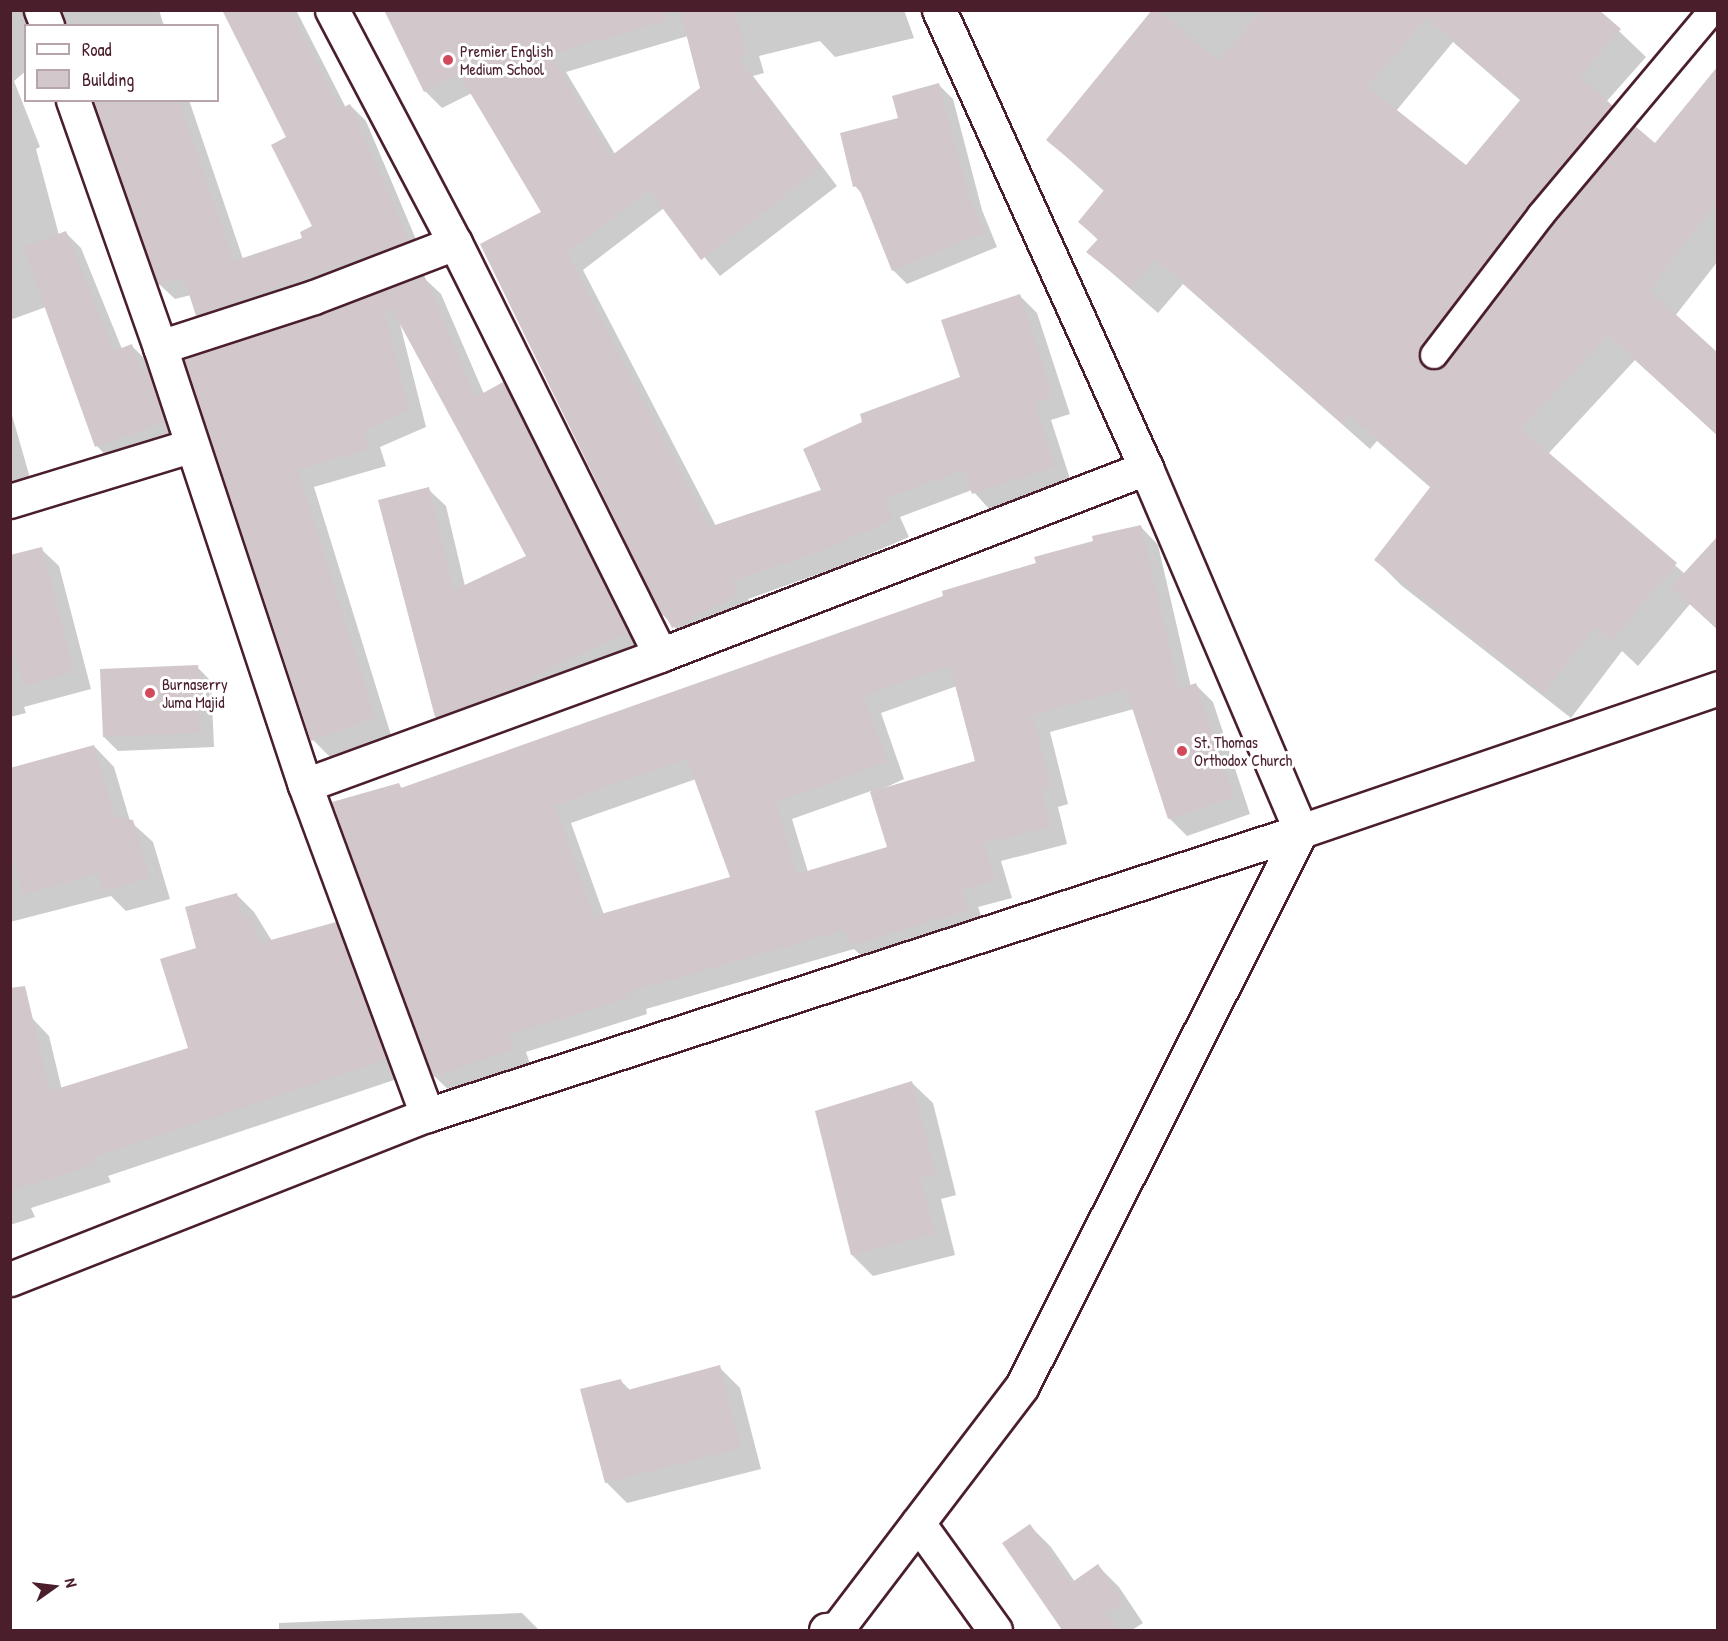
<!DOCTYPE html>
<html>
<head>
<meta charset="utf-8">
<style>
  body { margin:0 }
  #map { position:relative; width:1728px; height:1641px; overflow:hidden; background:#fff; font-family:"Patrick Hand",sans-serif }
  div>[style] { position:absolute }
  .shadow>* { inset:0; background:#0003 }
  .building>* { inset:0; background:#d2c7cb }
  .roads { filter:drop-shadow(2px 0 #4a1f2b) drop-shadow(-2px 0 #4a1f2b) drop-shadow(0 2px #4a1f2b) drop-shadow(0 -2px #4a1f2b) }
  .service>* { height:26px; margin:-13px; padding:0 13px; transform-origin:13px; border-radius:13px; background:#fff }
  .minor>* { height:33px; margin:-16.5px; padding:0 16.5px; transform-origin:16.5px; border-radius:16.5px; background:#fff }
  .tertiary>* { height:33px; margin:-16.5px; padding:0 16.5px; transform-origin:16.5px; border-radius:16.5px; background:#fff }
  .dots>* { width:16px; height:16px; translate:-50% -50%; box-sizing:border-box; border:3px solid #fff; border-radius:50% }
  span { translate:-50% -50%; white-space:nowrap; text-align:center; line-height:1.15; -webkit-text-stroke:6px #fff; paint-order:stroke }
  .poi-label { font-size:16px; color:#4a1f2b }
  .left { translate:0 -50%; text-align:left }
  .frame { position:absolute; inset:0; border:12px solid #4a1f2b; pointer-events:none }
  .legend { position:absolute; left:24px; top:24px; width:195px; height:78px; box-sizing:border-box; background:#fff; border:2px solid #b7a5aa; margin:0; padding:8px 10px; list-style:none; font-size:18px; color:#4a1f2b }
  .legend li { display:flex; align-items:center; gap:12px; height:30px }
  .legend b { width:30px; border:2px solid #b7a5aa }
  .north { position:absolute; left:24px; top:1557px; width:60px; height:60px; -webkit-text-stroke:4px #fff; paint-order:stroke; rotate:76deg; font-size:16px; font-weight:700; line-height:24px; text-align:center; color:#4a1f2b }
  .north::after { content:''; display:block; margin:auto; width:21px; height:27px; background:#4a1f2b; clip-path:polygon(50% 0,100% 100%,50% 72%,0 100%) }
</style>
</head>
<body>
<div id="map">
  <div class="shadow">
    <i style="clip-path:polygon(10px 10px,48px 10px,38px 26px,26px 26px,26px 71px,14px 81px,40px 147px,36px 149px,59px 235px,66px 233px,81px 248px,122px 349px,132px 346px,147px 361px,180px 438px,112px 462px,97px 446px,46px 307px,10px 320px)"></i>
    <i style="clip-path:polygon(62px 10px,159px 10px,164px 26px,67px 26px)"></i>
    <i style="clip-path:polygon(224px 10px,296px 10px,346px 108px,350px 105px,366px 121px,423px 256px,212px 330px,197px 315px,191px 295px,175px 299px,159px 284px,95px 100px,189px 100px,243px 259px,304px 239px,314px 227px,288px 137px)"></i>
    <i style="clip-path:polygon(evenodd,385px 10px,904px 10px,914px 38px,835px 57px,820px 41px,759px 56px,764px 73px,753px 76px,837px 186px,720px 276px,664px 208px,583px 270px,716px 526px,823px 491px,961px 378px,1020px 296px,1037px 313px,1070px 414px,1051px 420px,1072px 485px,991px 511px,972px 490px,900px 517px,909px 537px,841px 566px,748px 599px,755px 613px,690px 644px,663px 615px,544px 213px,472px 93px,442px 108px,425px 91px,385px 10px,688px 36px,702px 89px,615px 154px,566px 72px,688px 36px)"></i>
    <i style="clip-path:polygon(evenodd,1154px 10px,1597px 10px,1646px 57px,1606px 102px,1655px 145px,1718px 83px,1718px 261px,1675px 316px,1718px 356px,1718px 436px,1635px 360px,1548px 454px,1685px 574px,1718px 539px,1718px 630px,1690px 604px,1638px 666px,1622px 651px,1571px 718px,1402px 586px,1376px 560px,1431px 488px,1377px 441px,1370px 449px,1183px 284px,1158px 313px,1088px 252px,1098px 240px,1080px 222px,1105px 192px,1048px 140px,1154px 10px,1453px 42px,1521px 101px,1466px 167px,1396px 111px,1453px 42px)"></i>
    <i style="clip-path:polygon(939px 85px,953px 99px,982px 210px,997px 247px,907px 284px,893px 270px,862px 194px,855px 186px,899px 119px)"></i>
    <i style="clip-path:polygon(423px 277px,441px 294px,484px 394px,503px 384px,520px 401px,644px 650px,454px 734px,436px 717px,380px 501px,428px 489px,446px 506px,465px 586px,528px 556px,400px 324px,426px 427px,380px 447px,386px 466px,314px 487px,391px 735px,330px 757px,313px 740px,186px 361px)"></i>
    <i style="clip-path:polygon(10px 408px,30px 478px,10px 483px)"></i>
    <i style="clip-path:polygon(evenodd,1141px 527px,1158px 545px,1191px 687px,1196px 685px,1213px 702px,1250px 814px,1187px 836px,1169px 818px,1134px 709px,1050px 732px,1068px 804px,1058px 807px,1067px 844px,1001px 861px,1012px 898px,978px 907px,985px 927px,868px 962px,854px 949px,646px 1009px,647px 1014px,526px 1052px,531px 1067px,452px 1093px,434px 1076px,398px 785px,403px 789px,1141px 527px,957px 686px,977px 762px,878px 791px,904px 779px,881px 713px,957px 686px,1141px 527px,696px 779px,732px 878px,604px 915px,571px 823px,696px 779px,1141px 527px,871px 791px,889px 848px,808px 872px,792px 819px,871px 791px)"></i>
    <i style="clip-path:polygon(41px 549px,59px 566px,91px 689px,24px 707px,26px 713px,10px 717px,10px 557px)"></i>
    <i style="clip-path:polygon(197px 667px,211px 681px,214px 747px,118px 751px,104px 737px)"></i>
    <i style="clip-path:polygon(94px 746px,114px 767px,130px 821px,153px 842px,170px 899px,126px 911px,111px 896px,10px 922px,10px 770px)"></i>
    <i style="clip-path:polygon(236px 894px,254px 912px,272px 941px,335px 923px,353px 941px,403px 1077px,108px 1176px,111px 1182px,31px 1208px,35px 1217px,10px 1225px,10px 1023px,32px 1018px,49px 1036px,62px 1090px,189px 1049px,198px 949px)"></i>
    <i style="clip-path:polygon(912px 1083px,933px 1103px,956px 1195px,941px 1199px,955px 1255px,873px 1276px,852px 1255px,817px 1112px)"></i>
    <i style="clip-path:polygon(719px 1367px,740px 1388px,761px 1469px,627px 1503px,606px 1482px,621px 1381px,631px 1391px)"></i>
    <i style="clip-path:polygon(1030px 1526px,1051px 1547px,1075px 1582px,1098px 1566px,1119px 1587px,1143px 1623px,1132px 1630px,1063px 1630px,1004px 1544px)"></i>
    <i style="clip-path:polygon(522px 1613px,539px 1630px,279px 1630px,279px 1623px)"></i>
  </div>
  <div class="building">
    <i style="clip-path:polygon(222px 10px,289px 10px,340px 109px,350px 104px,409px 241px,196px 316px,184px 278px,158px 285px,93px 100px,179px 100px,234px 261px,302px 238px,300px 232px,312px 226px,271px 145px,286px 137px)"></i>
    <i style="clip-path:polygon(384px 10px,666px 10px,667px 21px,550px 54px,611px 156px,700px 88px,680px 10px,735px 10px,747px 56px,738px 58px,821px 168px,701px 260px,649px 190px,567px 253px,709px 527px,821px 490px,803px 449px,862px 422px,860px 414px,960px 377px,941px 320px,1020px 294px,1053px 397px,1035px 403px,1055px 467px,972px 494px,964px 470px,884px 499px,893px 519px,824px 550px,732px 581px,739px 595px,672px 628px,665px 614px,662px 616px,480px 244px,541px 212px,459px 74px,424px 92px)"></i>
    <i style="clip-path:polygon(evenodd,1152px 10px,1158px 10px,1219px 61px,1261px 10px,1599px 10px,1621px 29px,1580px 77px,1613px 106px,1529px 206px,1422px 346px,1420px 361px,1433px 370px,1446px 364px,1553px 224px,1635px 126px,1655px 143px,1718px 66px,1718px 201px,1649px 290px,1718px 353px,1718px 436px,1608px 335px,1521px 429px,1677px 563px,1612px 641px,1595px 627px,1544px 693px,1374px 560px,1431px 486px,1350px 416px,1343px 424px,1156px 259px,1131px 288px,1086px 252px,1098px 239px,1078px 222px,1105px 189px,1046px 140px,1152px 10px,1426px 18px,1521px 99px,1466px 165px,1368px 87px,1426px 18px)"></i>
    <i style="clip-path:polygon(939px 83px,968px 194px,984px 233px,892px 271px,858px 186px,853px 187px,840px 133px,898px 118px,892px 96px)"></i>
    <i style="clip-path:polygon(66px 231px,114px 351px,132px 344px,142px 373px,148px 371px,165px 422px,95px 447px,23px 247px)"></i>
    <i style="clip-path:polygon(424px 275px,476px 397px,503px 382px,628px 632px,489px 698px,435px 717px,378px 500px,429px 487px,454px 590px,526px 556px,392px 309px,385px 312px,409px 410px,364px 430px,369px 449px,298px 470px,375px 717px,311px 741px,184px 360px)"></i>
    <i style="clip-path:polygon(evenodd,1141px 525px,1179px 689px,1196px 683px,1234px 797px,1168px 819px,1126px 689px,1033px 715px,1051px 787px,1041px 790px,1051px 827px,984px 843px,995px 880px,962px 890px,968px 910px,849px 946px,844px 930px,629px 992px,631px 997px,509px 1035px,514px 1049px,433px 1077px,332px 802px,399px 783px,401px 788px,943px 596px,942px 591px,1036px 563px,1034px 557px,1093px 541px,1092px 536px,1141px 525px,950px 666px,975px 761px,870px 792px,887px 847px,797px 874px,776px 802px,887px 762px,864px 696px,950px 666px,1141px 525px,687px 759px,730px 877px,594px 916px,555px 805px,687px 759px)"></i>
    <i style="clip-path:polygon(1718px 536px,1718px 630px,1671px 587px)"></i>
    <i style="clip-path:polygon(42px 547px,74px 672px,23px 686px,10px 636px,10px 555px)"></i>
    <i style="clip-path:polygon(198px 665px,201px 733px,103px 737px,100px 669px)"></i>
    <i style="clip-path:polygon(94px 745px,115px 817px,133px 820px,150px 878px,104px 891px,99px 873px,23px 895px,10px 852px,10px 768px)"></i>
    <i style="clip-path:polygon(237px 893px,243px 917px,252px 915px,260px 943px,336px 922px,387px 1060px,92px 1158px,94px 1165px,10px 1191px,10px 988px,25px 986px,50px 1091px,188px 1048px,160px 959px,196px 948px,185px 907px)"></i>
    <i style="clip-path:polygon(912px 1081px,936px 1175px,921px 1178px,935px 1234px,851px 1255px,815px 1111px)"></i>
    <i style="clip-path:polygon(720px 1365px,741px 1448px,605px 1483px,580px 1389px,621px 1379px,624px 1391px)"></i>
    <i style="clip-path:polygon(1030px 1524px,1071px 1583px,1098px 1564px,1124px 1602px,1106px 1613px,1119px 1630px,1062px 1630px,1002px 1543px)"></i>
  </div>
  <div class="roads">
    <div class="service">
      <i style="left:1434px;top:355px;width:176px;rotate:-52.6deg"></i>
      <i style="left:1541px;top:215px;width:268px;rotate:-50deg"></i>
    </div>
    <div class="minor">
      <i style="left:41px;top:10px;width:17px;rotate:69deg"></i>
      <i style="left:332px;top:10px;width:263px;rotate:62.2deg"></i>
      <i style="left:455px;top:243px;width:460px;rotate:63.5deg"></i>
      <i style="left:73px;top:100px;width:262px;rotate:70.6deg"></i>
      <i style="left:160px;top:347px;width:461px;rotate:71.7deg"></i>
      <i style="left:305px;top:785px;width:378px;rotate:-20.1deg"></i>
      <i style="left:660px;top:655px;width:521px;rotate:-21.05deg"></i>
      <i style="left:160px;top:347px;width:162px;rotate:-18deg"></i>
      <i style="left:314px;top:297px;width:151px;rotate:-21deg"></i>
      <i style="left:10px;top:501px;width:188px;rotate:-17deg"></i>
      <i style="left:305px;top:785px;width:352px;rotate:69.7deg"></i>
      <i style="left:918px;top:1523px;width:132px;rotate:54.3deg"></i>
      <i style="left:826px;top:1630px;width:11px;rotate:-5deg"></i>
      <i style="left:837px;top:1629px;width:305px;rotate:-52.7deg"></i>
      <i style="left:1022px;top:1386px;width:621px;rotate:-63.31deg"></i>
    </div>
    <div class="tertiary">
      <i style="left:939px;top:10px;width:503px;rotate:65.68deg"></i>
      <i style="left:1146px;top:468px;width:395px;rotate:66.9deg"></i>
      <i style="left:10px;top:1279px;width:448px;rotate:-21.5deg"></i>
      <i style="left:427px;top:1115px;width:919px;rotate:-18deg"></i>
      <i style="left:1301px;top:831px;width:441px;rotate:-18.9deg"></i>
    </div>
  </div>
  <div class="dots">
    <i style="left:448px;top:60px;background:#d1495b"></i>
    <i style="left:150px;top:693px;background:#d1495b"></i>
    <i style="left:1182px;top:751px;background:#d1495b"></i>
  </div>
  <div class="poi-label">
    <span class="left" style="left:460px;top:60px">Premier English<br>Medium School</span>
    <span class="left" style="left:162px;top:693px">Burnaserry<br>Juma Majid</span>
    <span class="left" style="left:1194px;top:751px">St. Thomas<br>Orthodox Church</span>
  </div>
  <div class="frame"></div>
  <ul class="legend">
  <li><b style="height:8px;background:#fff"></b>Road</li>
  <li><b style="height:16px;background:#d2c7cb"></b>Building</li>
  </ul>
  <div class="north">N</div>
</div>
</body>
</html>
